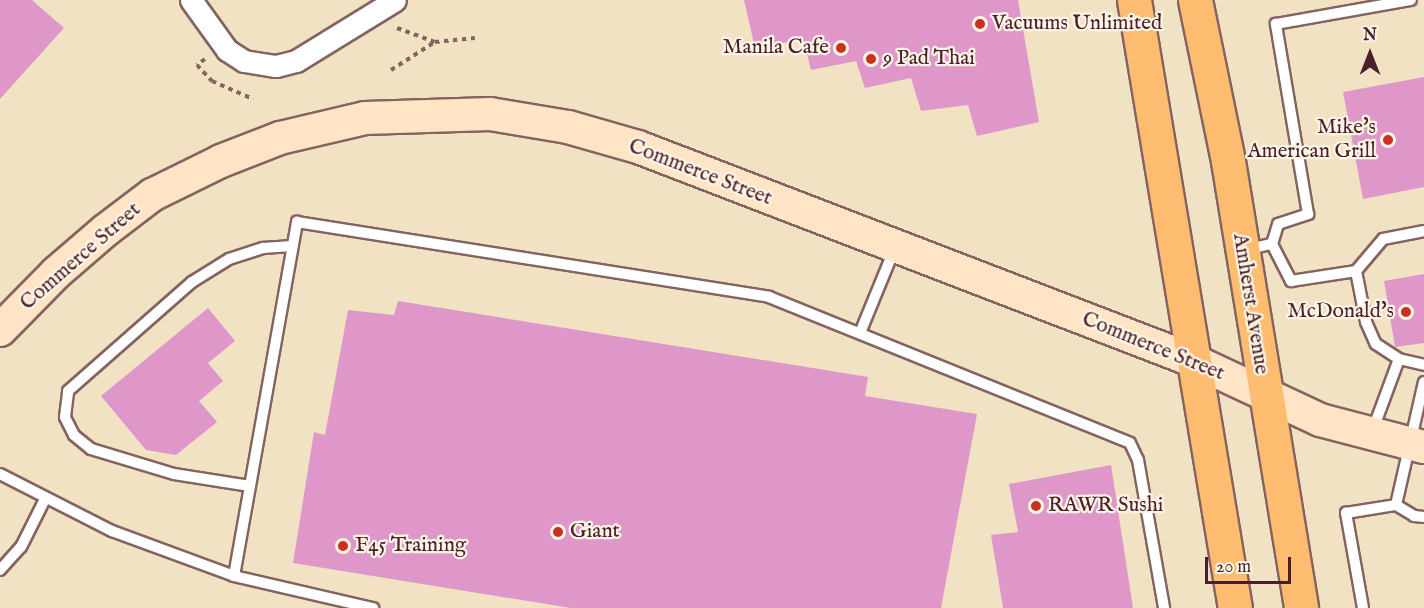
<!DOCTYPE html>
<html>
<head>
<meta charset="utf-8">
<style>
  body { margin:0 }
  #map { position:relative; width:1424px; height:608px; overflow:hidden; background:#f1e2c3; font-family:"IM FELL English",serif }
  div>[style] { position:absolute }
  .building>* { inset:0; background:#df97ca }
  .path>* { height:4px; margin-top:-2px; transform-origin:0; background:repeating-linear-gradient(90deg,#846360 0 4.5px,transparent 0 9px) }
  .roads { filter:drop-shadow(2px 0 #846360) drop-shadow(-2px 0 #846360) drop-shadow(0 2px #846360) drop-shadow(0 -2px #846360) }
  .lane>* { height:10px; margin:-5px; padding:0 5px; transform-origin:5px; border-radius:5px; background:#fff }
  .street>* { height:21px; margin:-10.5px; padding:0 10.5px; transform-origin:10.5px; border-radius:10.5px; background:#fff }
  .secondary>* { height:32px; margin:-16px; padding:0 16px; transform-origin:16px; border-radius:16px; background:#ffe4c6 }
  .primary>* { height:33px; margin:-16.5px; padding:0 16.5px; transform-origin:16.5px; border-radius:16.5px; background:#febc70 }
  .dots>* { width:16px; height:16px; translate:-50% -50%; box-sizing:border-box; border:3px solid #fcf5e5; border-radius:50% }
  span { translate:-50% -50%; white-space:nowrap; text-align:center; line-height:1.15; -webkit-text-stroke:4.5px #fcf5e5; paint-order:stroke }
  .poi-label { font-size:21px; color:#4a1f2b }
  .left { translate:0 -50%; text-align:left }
  .right { translate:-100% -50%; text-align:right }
  .street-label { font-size:21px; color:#4a1f2b }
  .north { position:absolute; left:1340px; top:24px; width:60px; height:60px; -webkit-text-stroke:4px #fcf5e5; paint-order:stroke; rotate:0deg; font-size:16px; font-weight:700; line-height:24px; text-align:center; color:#4a1f2b }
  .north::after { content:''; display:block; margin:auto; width:21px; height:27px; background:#4a1f2b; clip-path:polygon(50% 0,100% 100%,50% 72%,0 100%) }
  .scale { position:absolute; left:1205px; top:557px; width:86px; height:27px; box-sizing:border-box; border:3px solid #4a1f2b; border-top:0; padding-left:8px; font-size:18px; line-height:21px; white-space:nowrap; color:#4a1f2b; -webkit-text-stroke:4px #fcf5e5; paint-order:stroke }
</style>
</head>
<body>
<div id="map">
  <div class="building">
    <i style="clip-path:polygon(0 0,32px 0,64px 28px,0 99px)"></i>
    <i style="clip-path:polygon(744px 0,1018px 0,1039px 122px,977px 136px,968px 105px,921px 111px,911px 78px,865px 88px,856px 61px,811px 70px,803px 39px,755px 48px)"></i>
    <i style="clip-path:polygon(1424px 77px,1424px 187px,1363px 199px,1343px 92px)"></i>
    <i style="clip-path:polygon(1424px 274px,1424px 343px,1395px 347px,1384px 281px)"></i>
    <i style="clip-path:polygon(398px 301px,868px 377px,865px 396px,977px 414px,941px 608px,571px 608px,293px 563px,314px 432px,325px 435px,348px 310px,394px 315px)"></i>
    <i style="clip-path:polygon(208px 308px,235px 341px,208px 363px,223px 381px,199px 401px,217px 422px,176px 455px,146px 450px,101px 396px)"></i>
    <i style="clip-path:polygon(1111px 465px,1133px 608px,1003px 608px,991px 535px,1018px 532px,1009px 484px)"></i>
  </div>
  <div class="path">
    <i style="left:397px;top:28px;width:40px;rotate:20.2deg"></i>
    <i style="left:205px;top:59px;width:10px;rotate:143deg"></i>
    <i style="left:197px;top:65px;width:22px;rotate:47deg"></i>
    <i style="left:212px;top:81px;width:45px;rotate:23.7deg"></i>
    <i style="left:391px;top:70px;width:52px;rotate:-32.5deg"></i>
    <i style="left:435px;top:42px;width:40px;rotate:-5.7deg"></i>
  </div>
  <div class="roads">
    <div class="lane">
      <i style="left:1272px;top:244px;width:42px;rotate:62.8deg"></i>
      <i style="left:1291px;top:281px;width:66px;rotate:-8.7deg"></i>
      <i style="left:1356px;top:271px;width:42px;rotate:-49.8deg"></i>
      <i style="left:1383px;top:239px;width:42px;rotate:-11deg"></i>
      <i style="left:1245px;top:250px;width:28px;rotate:-13deg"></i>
      <i style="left:1272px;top:244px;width:21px;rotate:-73deg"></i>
      <i style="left:1278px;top:224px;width:32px;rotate:-18deg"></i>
      <i style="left:1308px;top:214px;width:193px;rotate:-99.6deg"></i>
      <i style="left:1276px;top:24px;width:137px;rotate:-10.1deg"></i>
      <i style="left:1356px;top:271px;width:52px;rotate:78.9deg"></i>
      <i style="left:1366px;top:322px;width:24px;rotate:66deg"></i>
      <i style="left:1376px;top:344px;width:27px;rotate:33deg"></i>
      <i style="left:1399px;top:359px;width:26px;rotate:13deg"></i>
      <i style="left:860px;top:333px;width:90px;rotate:-67.7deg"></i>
      <i style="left:1372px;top:432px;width:78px;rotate:-69.7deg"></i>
      <i style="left:0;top:474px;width:126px;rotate:27deg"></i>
      <i style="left:112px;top:531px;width:130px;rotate:20.2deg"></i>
      <i style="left:234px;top:576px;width:143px;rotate:13deg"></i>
      <i style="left:250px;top:486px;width:77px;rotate:-171deg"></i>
      <i style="left:174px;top:474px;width:87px;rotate:-163.2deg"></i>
      <i style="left:91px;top:449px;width:22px;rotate:-141deg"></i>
      <i style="left:74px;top:435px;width:20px;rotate:-117deg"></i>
      <i style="left:65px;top:417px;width:26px;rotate:-83deg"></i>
      <i style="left:68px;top:391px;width:165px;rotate:-41.3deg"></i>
      <i style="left:192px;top:282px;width:44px;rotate:-31.9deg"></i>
      <i style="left:229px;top:259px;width:36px;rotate:-18deg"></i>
      <i style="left:263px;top:248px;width:29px;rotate:-4deg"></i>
      <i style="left:1396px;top:505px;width:21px;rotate:31deg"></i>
      <i style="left:1414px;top:516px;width:10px;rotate:6deg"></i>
      <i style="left:0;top:570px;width:31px;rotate:-48deg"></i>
      <i style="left:21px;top:547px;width:54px;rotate:-63.4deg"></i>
      <i style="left:234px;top:576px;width:360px;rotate:-79.9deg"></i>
      <i style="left:297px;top:222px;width:478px;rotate:9deg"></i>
      <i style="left:769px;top:297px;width:389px;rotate:22deg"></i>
      <i style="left:1130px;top:443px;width:19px;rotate:65deg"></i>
      <i style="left:1138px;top:460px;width:150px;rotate:80deg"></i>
      <i style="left:1363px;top:608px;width:97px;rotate:-100.1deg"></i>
      <i style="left:1346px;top:513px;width:51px;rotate:-9.1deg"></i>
      <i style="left:1396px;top:505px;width:126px;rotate:-77.2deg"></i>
    </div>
    <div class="street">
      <i style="left:191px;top:0;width:62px;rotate:54.2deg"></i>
      <i style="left:227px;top:50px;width:20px;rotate:33deg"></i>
      <i style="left:244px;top:61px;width:32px;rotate:9deg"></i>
      <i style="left:276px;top:66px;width:21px;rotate:-14deg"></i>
      <i style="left:296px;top:61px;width:116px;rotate:-31.6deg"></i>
    </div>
    <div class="secondary">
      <i style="left:0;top:330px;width:80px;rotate:-45.5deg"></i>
      <i style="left:56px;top:273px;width:66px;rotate:-40.7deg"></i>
      <i style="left:106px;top:230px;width:58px;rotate:-37.3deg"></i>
      <i style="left:152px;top:195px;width:77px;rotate:-26.2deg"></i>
      <i style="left:221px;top:161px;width:63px;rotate:-21.3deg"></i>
      <i style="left:280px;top:138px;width:87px;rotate:-13.2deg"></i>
      <i style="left:365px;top:118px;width:125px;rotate:-1.8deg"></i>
      <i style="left:490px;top:114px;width:79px;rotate:9.5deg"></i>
      <i style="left:568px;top:127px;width:73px;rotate:15.9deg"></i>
      <i style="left:638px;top:147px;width:594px;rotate:21.03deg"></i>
      <i style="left:1192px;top:360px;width:141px;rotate:25.1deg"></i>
      <i style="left:1320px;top:420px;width:107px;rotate:14.6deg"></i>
    </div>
    <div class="primary">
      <i style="left:1134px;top:0;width:616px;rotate:80.57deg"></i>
      <i style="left:1195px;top:0;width:164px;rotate:78.4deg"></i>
      <i style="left:1228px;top:161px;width:453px;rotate:80.7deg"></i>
    </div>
  </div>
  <div class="dots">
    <i style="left:980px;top:24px;background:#c8321e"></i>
    <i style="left:841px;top:48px;background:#c8321e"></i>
    <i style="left:871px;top:59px;background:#c8321e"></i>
    <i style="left:1388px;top:140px;background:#c8321e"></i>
    <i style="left:1406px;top:312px;background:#c8321e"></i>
    <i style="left:1036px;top:506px;background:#c8321e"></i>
    <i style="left:558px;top:532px;background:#c8321e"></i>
    <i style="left:343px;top:546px;background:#c8321e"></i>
  </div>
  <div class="poi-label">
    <span class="left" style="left:992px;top:24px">Vacuums Unlimited</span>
    <span class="right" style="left:829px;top:48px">Manila Cafe</span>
    <span class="left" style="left:883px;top:59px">9 Pad Thai</span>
    <span class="right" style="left:1376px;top:140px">Mike's<br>American Grill</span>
    <span class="right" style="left:1394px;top:312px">McDonald's</span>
    <span class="left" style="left:1048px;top:506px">RAWR Sushi</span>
    <span class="left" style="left:570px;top:532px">Giant</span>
    <span class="left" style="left:355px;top:546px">F45 Training</span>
  </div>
  <div class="street-label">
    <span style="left:700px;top:173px;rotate:21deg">Commerce Street</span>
    <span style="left:81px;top:257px;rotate:-41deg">Commerce Street</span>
    <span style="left:1250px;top:304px;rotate:81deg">Amherst Avenue</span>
    <span style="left:1153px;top:347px;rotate:22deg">Commerce Street</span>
  </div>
  <div class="north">N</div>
  <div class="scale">20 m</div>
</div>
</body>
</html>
